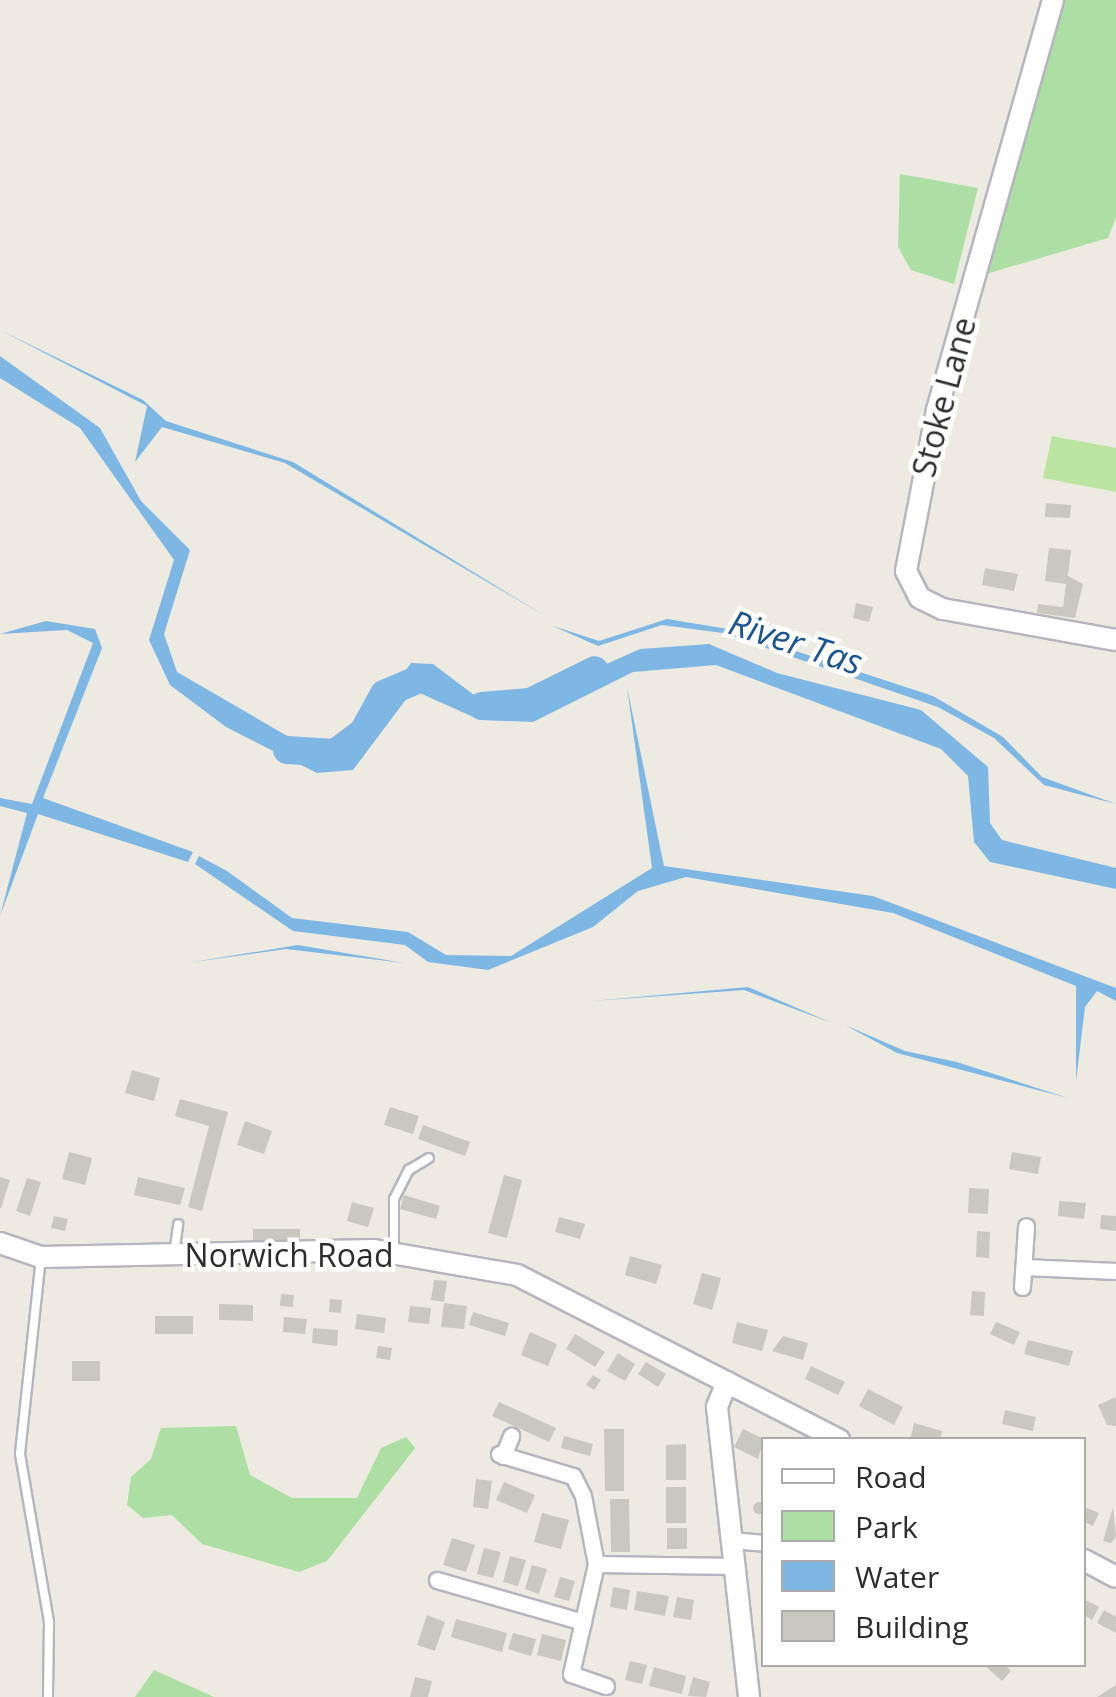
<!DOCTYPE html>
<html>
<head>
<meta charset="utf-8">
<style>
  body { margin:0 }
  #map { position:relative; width:1116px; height:1697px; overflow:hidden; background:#edeae1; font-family:"Open Sans",sans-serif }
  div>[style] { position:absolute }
  .green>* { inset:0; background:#addea3 }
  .pitch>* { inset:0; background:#bbe4a0 }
  .water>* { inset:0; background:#7fb7e4 }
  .river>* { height:28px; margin:-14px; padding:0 14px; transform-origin:14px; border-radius:14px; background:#7fb7e4 }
  .building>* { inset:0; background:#c9c8bf }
  .round { border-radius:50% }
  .roads { filter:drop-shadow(2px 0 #b4b5bf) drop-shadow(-2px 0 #b4b5bf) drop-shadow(0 2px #b4b5bf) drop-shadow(0 -2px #b4b5bf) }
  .lane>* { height:8px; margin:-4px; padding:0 4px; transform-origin:4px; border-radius:4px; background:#fff }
  .street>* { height:15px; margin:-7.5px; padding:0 7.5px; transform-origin:7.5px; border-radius:7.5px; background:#fff }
  .secondary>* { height:20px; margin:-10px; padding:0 10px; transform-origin:10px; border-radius:10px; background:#fff }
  span { translate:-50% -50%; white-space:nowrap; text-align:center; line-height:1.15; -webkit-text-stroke:9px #fff; paint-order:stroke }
  .street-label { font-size:32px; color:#2d2d2d }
  .water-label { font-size:35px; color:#1b5493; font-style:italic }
  .legend { position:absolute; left:761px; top:1437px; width:325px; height:230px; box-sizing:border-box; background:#fff; border:2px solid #ababab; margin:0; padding:12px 18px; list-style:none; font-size:30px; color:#2d2d2d }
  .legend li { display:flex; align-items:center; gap:20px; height:50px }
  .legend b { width:50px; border:2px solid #ababab }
</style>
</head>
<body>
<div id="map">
  <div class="green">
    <i style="clip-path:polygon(1060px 0,1116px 0,1116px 217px,1108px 238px,976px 277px)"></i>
    <i style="clip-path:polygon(900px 174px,978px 188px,954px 284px,911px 270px,898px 247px)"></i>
    <i style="clip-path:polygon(236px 1426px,250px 1475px,292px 1498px,357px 1498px,381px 1448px,406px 1437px,415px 1448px,327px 1561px,299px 1572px,202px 1544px,172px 1515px,143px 1518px,127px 1505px,131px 1477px,151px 1459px,161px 1428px)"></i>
    <i style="clip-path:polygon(154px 1670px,214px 1697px,135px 1697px)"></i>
  </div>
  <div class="pitch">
    <i style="clip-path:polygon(1052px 436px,1116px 448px,1116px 492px,1043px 478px)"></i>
  </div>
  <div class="water">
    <i style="clip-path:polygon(0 330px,143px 400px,166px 421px,293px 462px,547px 617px,285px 463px,162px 427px,135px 462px,147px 406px)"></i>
    <i style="clip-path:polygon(0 356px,100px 428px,141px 501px,190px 550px,164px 634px,177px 672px,320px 755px,348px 751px,411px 663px,433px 664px,482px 701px,514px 705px,640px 649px,709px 644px,777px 673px,921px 710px,988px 767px,990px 823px,1002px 840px,1116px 868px,1116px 889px,990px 862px,974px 842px,968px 776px,941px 749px,716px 665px,633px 672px,533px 722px,480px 720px,413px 690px,353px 770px,317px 773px,226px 727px,170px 685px,149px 640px,174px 560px,80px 428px,0 378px)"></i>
    <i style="clip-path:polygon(667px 619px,728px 629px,933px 696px,1003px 737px,1042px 777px,1116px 804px,1044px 785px,994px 738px,938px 707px,723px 633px,662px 625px,598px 646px,553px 626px,599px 641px)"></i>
    <i style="clip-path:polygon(46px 621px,95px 629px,102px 648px,43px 798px,193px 852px,188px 862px,38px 814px,0 916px,27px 813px,0 806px,0 798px,32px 804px,93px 643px,67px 630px,0 634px)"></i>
    <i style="clip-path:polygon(627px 687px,664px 866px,873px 896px,1116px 988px,1116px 1001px,1097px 991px,1085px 1007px,1076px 1081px,1076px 986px,893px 913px,686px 877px,638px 891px,593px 927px,488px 970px,428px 962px,405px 945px,293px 931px,195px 864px,199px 856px,227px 871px,292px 918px,408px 932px,446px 955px,511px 956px,652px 868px)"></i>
    <i style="clip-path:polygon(298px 945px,404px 963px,286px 949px,187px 963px)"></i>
    <i style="clip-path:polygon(748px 987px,832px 1023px,744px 990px,592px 1001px)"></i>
    <i style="clip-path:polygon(845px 1025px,905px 1051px,957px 1062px,1068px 1098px,897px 1053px)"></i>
  </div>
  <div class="river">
    <i style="left:482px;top:706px;width:48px;rotate:-4.8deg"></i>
    <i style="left:530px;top:702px;width:72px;rotate:-26.2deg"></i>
    <i style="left:287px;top:750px;width:48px;rotate:3.6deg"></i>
    <i style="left:335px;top:753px;width:35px;rotate:-37deg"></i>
    <i style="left:363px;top:732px;width:43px;rotate:-61.1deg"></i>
    <i style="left:384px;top:694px;width:34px;rotate:-23deg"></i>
  </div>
  <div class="building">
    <i style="clip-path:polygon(1046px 503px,1071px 505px,1070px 518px,1045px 517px)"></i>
    <i style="clip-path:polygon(1049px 548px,1071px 550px,1068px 576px,1083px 584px,1075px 618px,1037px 613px,1038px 604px,1063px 607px,1066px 584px,1045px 581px)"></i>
    <i style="clip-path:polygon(985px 568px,1018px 574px,1014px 591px,982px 585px)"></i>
    <i style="clip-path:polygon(856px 603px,873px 607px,869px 622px,853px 618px)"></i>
    <i style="clip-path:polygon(132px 1070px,160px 1078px,154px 1101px,125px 1093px)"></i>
    <i style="clip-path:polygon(180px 1099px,228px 1112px,202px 1211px,188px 1207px,209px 1126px,175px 1116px)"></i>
    <i style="clip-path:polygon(390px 1107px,419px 1116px,413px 1134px,384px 1125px)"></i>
    <i style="clip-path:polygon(245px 1121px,272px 1131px,264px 1154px,237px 1145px)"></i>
    <i style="clip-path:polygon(423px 1125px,470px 1142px,465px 1156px,418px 1139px)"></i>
    <i style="clip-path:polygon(69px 1152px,92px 1158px,85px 1185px,62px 1179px)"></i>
    <i style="clip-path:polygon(1012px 1152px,1041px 1157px,1038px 1174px,1009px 1169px)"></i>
    <i style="clip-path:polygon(504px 1175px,522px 1180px,507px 1238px,488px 1233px)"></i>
    <i style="clip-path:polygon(0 1177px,10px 1180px,1px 1208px,0 1208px)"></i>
    <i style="clip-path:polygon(138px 1177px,185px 1188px,180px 1205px,134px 1195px)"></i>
    <i style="clip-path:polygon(27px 1178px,41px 1182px,30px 1216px,16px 1211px)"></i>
    <i style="clip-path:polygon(969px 1188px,989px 1189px,988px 1214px,968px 1213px)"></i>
    <i style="clip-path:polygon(404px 1195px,440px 1206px,436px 1219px,400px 1209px)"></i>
    <i style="clip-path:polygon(1059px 1201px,1086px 1203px,1084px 1219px,1058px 1216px)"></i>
    <i style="clip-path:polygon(352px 1202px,374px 1208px,368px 1227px,347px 1221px)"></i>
    <i style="clip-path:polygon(1101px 1215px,1116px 1216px,1116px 1231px,1100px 1229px)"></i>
    <i style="clip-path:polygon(54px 1216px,68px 1219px,65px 1231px,51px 1228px)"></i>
    <i style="clip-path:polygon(559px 1217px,585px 1224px,580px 1239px,555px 1232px)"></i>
    <i style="clip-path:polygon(253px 1229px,300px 1229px,300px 1243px,253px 1243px)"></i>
    <i style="clip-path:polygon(977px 1231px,990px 1232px,989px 1258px,976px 1257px)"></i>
    <i style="clip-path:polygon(630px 1256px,662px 1265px,656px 1284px,625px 1275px)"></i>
    <i style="clip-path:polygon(702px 1273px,721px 1278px,712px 1310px,693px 1304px)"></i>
    <i style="clip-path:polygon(434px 1280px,447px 1281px,444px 1302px,431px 1300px)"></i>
    <i style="clip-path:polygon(972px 1291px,985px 1292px,984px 1316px,970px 1315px)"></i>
    <i style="clip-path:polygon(281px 1294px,294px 1295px,293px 1307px,280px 1306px)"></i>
    <i style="clip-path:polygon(330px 1299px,342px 1300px,341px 1313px,329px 1312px)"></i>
    <i style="clip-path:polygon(444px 1303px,467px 1306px,464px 1329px,441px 1327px)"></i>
    <i style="clip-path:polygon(219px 1304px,253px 1305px,253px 1321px,219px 1320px)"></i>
    <i style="clip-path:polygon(410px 1306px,431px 1308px,429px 1324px,408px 1322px)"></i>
    <i style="clip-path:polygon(473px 1312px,509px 1323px,505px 1336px,469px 1325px)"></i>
    <i style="clip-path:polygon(357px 1314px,386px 1318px,384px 1333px,355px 1329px)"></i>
    <i style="clip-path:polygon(155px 1316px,193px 1316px,193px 1334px,155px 1334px)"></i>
    <i style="clip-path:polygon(284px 1317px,307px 1319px,305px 1334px,283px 1332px)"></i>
    <i style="clip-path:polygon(737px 1322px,768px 1330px,762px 1351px,732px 1343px)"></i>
    <i style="clip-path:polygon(996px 1322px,1020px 1332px,1014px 1345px,990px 1334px)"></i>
    <i style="clip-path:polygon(313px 1328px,338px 1330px,337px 1346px,312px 1343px)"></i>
    <i style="clip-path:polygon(530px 1332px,557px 1344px,548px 1366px,521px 1355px)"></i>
    <i style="clip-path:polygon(575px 1334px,605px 1352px,595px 1367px,566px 1349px)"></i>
    <i style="clip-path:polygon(783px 1336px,808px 1343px,803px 1360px,772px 1351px)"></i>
    <i style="clip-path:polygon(1028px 1340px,1073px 1351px,1069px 1366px,1024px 1354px)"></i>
    <i style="clip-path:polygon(378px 1346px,392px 1348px,390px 1360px,376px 1358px)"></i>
    <i style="clip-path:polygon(618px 1353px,635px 1364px,625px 1381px,607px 1371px)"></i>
    <i style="clip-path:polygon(72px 1361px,100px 1361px,100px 1381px,72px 1381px)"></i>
    <i style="clip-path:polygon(646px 1362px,666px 1374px,658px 1387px,638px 1374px)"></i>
    <i style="clip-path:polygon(811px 1366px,845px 1382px,838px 1395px,805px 1379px)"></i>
    <i style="clip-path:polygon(593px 1375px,601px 1380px,594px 1390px,586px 1385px)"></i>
    <i style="clip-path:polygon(868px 1389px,903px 1407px,894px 1425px,859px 1406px)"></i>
    <i style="clip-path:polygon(1116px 1397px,1116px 1426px,1107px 1425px,1098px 1405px)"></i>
    <i style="clip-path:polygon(499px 1402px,556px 1428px,549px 1442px,492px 1416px)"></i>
    <i style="clip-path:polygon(1005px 1410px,1036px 1417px,1033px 1431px,1002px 1424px)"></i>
    <i style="clip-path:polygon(914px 1423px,942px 1431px,940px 1440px,910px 1440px)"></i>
    <i style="clip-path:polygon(604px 1429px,624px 1429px,624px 1491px,605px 1491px)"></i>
    <i style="clip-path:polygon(743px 1429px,764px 1439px,758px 1459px,734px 1447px)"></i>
    <i style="clip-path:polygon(564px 1436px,593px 1444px,590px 1456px,561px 1448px)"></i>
    <i style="clip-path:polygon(686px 1444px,686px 1480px,666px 1480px,666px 1445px)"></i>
    <i style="clip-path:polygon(476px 1479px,492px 1481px,488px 1509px,473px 1507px)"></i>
    <i style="clip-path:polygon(504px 1482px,535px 1495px,527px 1513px,496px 1500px)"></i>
    <i style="clip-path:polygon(666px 1487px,686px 1487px,686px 1523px,666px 1523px)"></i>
    <i style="clip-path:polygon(610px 1499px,629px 1499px,630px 1552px,611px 1552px)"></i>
    <i class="round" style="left:753px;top:1502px;width:12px;height:12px"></i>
    <i style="clip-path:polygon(1084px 1507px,1099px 1513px,1093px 1526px,1084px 1522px)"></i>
    <i style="clip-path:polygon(1113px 1507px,1116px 1537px,1111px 1543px,1103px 1541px)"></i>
    <i style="clip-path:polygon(542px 1513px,569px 1520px,561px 1549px,534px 1542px)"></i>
    <i style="clip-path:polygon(667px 1528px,687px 1528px,687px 1549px,667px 1549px)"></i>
    <i style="clip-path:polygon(452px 1538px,475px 1545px,466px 1572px,443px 1565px)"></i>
    <i style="clip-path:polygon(484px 1548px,501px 1552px,493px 1578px,477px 1574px)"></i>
    <i style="clip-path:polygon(510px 1556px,526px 1560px,518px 1586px,503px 1582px)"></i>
    <i style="clip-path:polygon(532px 1565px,547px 1569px,539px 1594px,525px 1589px)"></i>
    <i style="clip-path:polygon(560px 1577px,575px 1581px,569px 1601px,554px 1597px)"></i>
    <i style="clip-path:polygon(613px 1587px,630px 1590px,627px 1610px,610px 1607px)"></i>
    <i style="clip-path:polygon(637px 1591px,669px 1596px,665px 1616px,634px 1610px)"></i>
    <i style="clip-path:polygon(677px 1597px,694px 1600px,691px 1620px,673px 1617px)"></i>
    <i style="clip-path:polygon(1084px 1599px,1099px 1607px,1092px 1620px,1084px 1615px)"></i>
    <i style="clip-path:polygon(1104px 1610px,1116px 1617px,1116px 1633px,1097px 1623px)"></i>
    <i style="clip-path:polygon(427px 1615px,445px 1622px,435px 1651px,417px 1645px)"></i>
    <i style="clip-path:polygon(456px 1619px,507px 1633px,502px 1652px,451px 1637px)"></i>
    <i style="clip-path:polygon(513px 1633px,536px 1639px,531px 1656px,508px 1649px)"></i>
    <i style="clip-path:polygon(542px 1634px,566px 1640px,561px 1661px,537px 1655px)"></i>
    <i style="clip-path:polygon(630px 1661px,647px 1665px,642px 1684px,625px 1680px)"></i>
    <i style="clip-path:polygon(983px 1664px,1004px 1664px,1011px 1671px,1002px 1681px)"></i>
    <i style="clip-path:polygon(654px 1667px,686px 1676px,682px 1694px,649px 1686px)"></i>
    <i style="clip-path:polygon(415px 1677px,432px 1681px,428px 1697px,410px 1697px)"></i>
    <i style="clip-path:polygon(693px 1677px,710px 1682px,706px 1697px,688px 1696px)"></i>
    <i style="clip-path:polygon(1116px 1685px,1116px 1697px,1097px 1697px)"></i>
  </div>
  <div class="roads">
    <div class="lane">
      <i style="left:394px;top:1253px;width:54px;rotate:-90deg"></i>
      <i style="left:394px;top:1199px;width:33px;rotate:-63deg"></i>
      <i style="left:409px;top:1170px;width:23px;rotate:-31deg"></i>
      <i style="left:174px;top:1254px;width:30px;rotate:-82deg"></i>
      <i style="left:41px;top:1257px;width:198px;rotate:96.1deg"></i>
      <i style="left:20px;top:1454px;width:170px;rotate:80.2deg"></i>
      <i style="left:49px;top:1622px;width:75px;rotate:90.8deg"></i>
    </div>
    <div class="street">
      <i style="left:1024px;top:1267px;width:92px;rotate:2.5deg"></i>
      <i style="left:1022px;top:1287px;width:61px;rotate:-86.2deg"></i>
      <i style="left:499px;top:1454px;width:77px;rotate:16.6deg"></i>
      <i style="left:573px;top:1476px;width:22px;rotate:63deg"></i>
      <i style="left:583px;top:1496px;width:69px;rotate:79.2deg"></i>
      <i style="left:596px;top:1564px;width:113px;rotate:102.8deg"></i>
      <i style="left:571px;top:1674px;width:37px;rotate:19deg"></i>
      <i style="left:503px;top:1456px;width:22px;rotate:-68deg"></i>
      <i style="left:731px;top:1540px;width:33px;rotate:5deg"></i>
      <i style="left:596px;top:1564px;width:139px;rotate:0.8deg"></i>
      <i style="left:437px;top:1580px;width:152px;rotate:16deg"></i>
    </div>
    <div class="secondary">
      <i style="left:1053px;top:0;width:426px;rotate:105.8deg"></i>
      <i style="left:937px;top:410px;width:164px;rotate:100.9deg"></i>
      <i style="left:906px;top:571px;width:30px;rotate:63deg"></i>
      <i style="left:920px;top:598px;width:25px;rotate:26deg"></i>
      <i style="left:943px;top:609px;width:176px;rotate:10.2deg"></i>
      <i style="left:0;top:1243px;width:43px;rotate:18.9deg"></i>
      <i style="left:41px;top:1257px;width:333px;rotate:-1.2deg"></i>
      <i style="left:374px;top:1250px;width:145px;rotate:9.9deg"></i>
      <i style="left:517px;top:1275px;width:362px;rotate:27.1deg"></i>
      <i style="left:727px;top:1382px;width:27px;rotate:112deg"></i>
      <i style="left:717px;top:1407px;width:292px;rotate:83.7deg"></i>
      <i style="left:1084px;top:1560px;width:36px;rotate:28deg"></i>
    </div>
  </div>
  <div class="street-label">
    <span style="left:944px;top:397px;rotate:-75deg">Stoke Lane</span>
    <span style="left:289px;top:1255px">Norwich Road</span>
  </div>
  <div class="water-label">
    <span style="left:796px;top:642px;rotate:18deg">River Tas</span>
  </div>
  <ul class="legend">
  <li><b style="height:12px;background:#fff"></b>Road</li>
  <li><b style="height:28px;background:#addea3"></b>Park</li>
  <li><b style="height:28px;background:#7fb7e4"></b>Water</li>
  <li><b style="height:28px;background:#c9c8bf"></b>Building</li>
  </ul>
</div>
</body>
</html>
